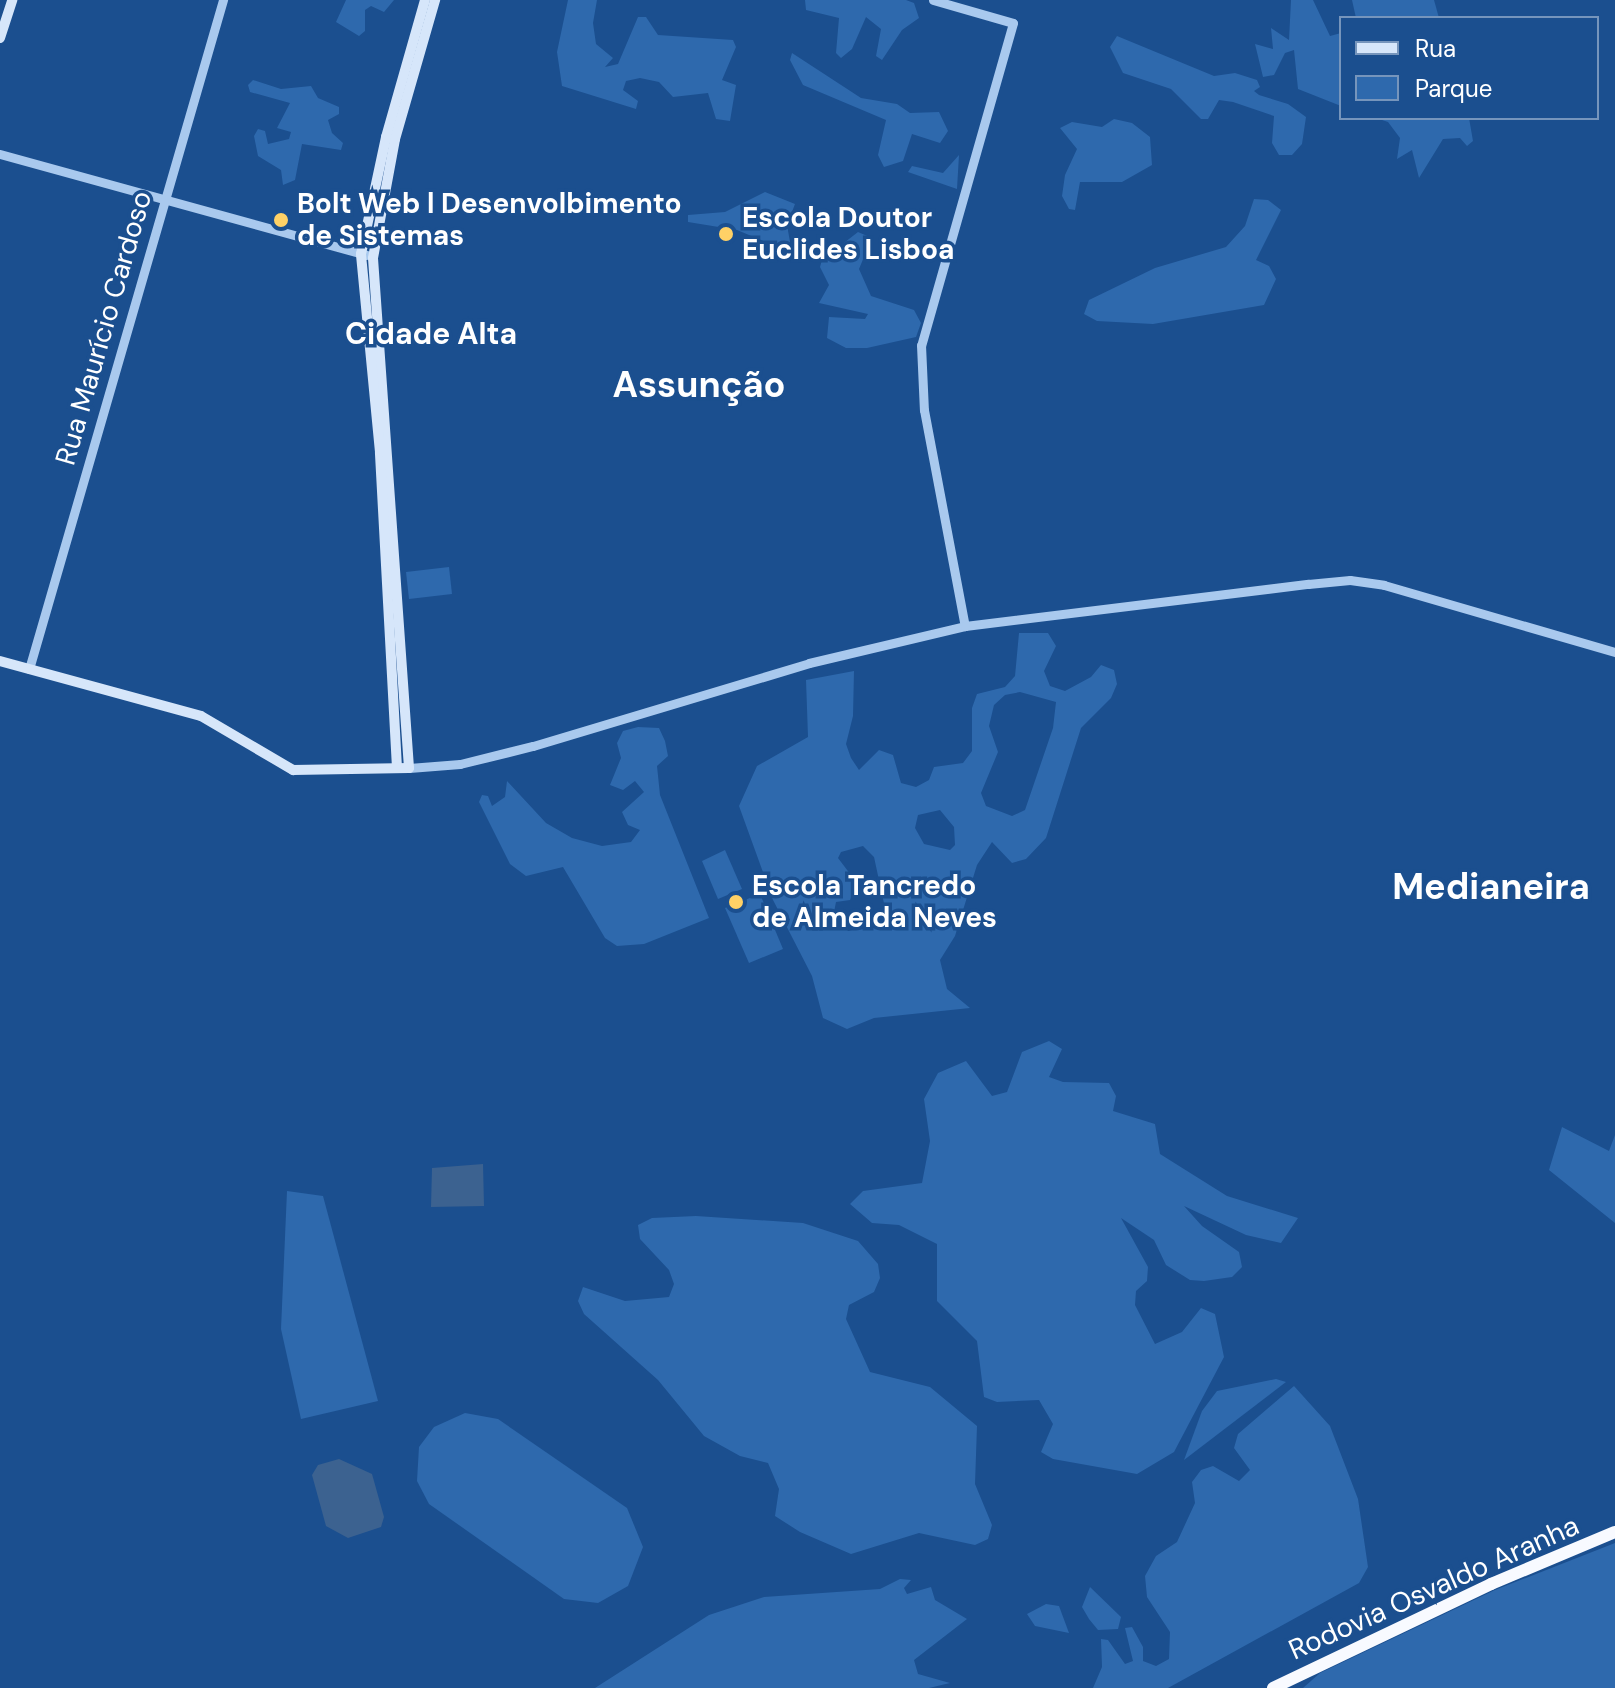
<!DOCTYPE html>
<html>
<head>
<meta charset="utf-8">
<style>
  body { margin:0 }
  #map { position:relative; width:1615px; height:1688px; overflow:hidden; background:#1b4f8f; font-family:"DM Sans",sans-serif }
  div>[style] { position:absolute }
  .green>* { inset:0; background:#2e69ad }
  .water>* { inset:0; background:#3c6290 }
  .tertiary>* { height:9px; margin:-4.5px; padding:0 4.5px; transform-origin:4.5px; border-radius:4.5px; background:#a9c9ee }
  .secondary>* { height:10px; margin:-5px; padding:0 5px; transform-origin:5px; border-radius:5px; background:#d6e6fa }
  .trunk>* { height:12px; margin:-6px; padding:0 6px; transform-origin:6px; border-radius:6px; background:#f8faff }
  .dots>* { width:22px; height:22px; translate:-50% -50%; box-sizing:border-box; border:4px solid #1b4f8f; border-radius:50% }
  span { translate:-50% -50%; white-space:nowrap; text-align:center; line-height:1.15; -webkit-text-stroke:7px #1b4f8f; paint-order:stroke }
  .poi-label { font-size:28px; color:#fff; font-weight:700 }
  .left { translate:0 -50%; text-align:left }
  .street-label { font-size:28px; color:#fff }
  .neighbourhood-label { font-size:30px; color:#fff; font-weight:700 }
  .district-label { font-size:36px; color:#fff; font-weight:700 }
  .legend { position:absolute; left:1339px; top:16px; width:260px; height:104px; box-sizing:border-box; background:#1b4f8f; border:2px solid #7695bc; margin:0; padding:10px 14px; list-style:none; font-size:24px; color:#fff }
  .legend li { display:flex; align-items:center; gap:16px; height:40px }
  .legend b { width:40px; border:2px solid #7695bc }
</style>
</head>
<body>
<div id="map">
  <div class="green">
    <i style="clip-path:polygon(346px 0,394px 0,384px 12px,371px 6px,365px 10px,365px 31px,359px 36px,336px 22px)"></i>
    <i style="clip-path:polygon(568px 0,597px 0,593px 23px,596px 44px,613px 58px,605px 67px,618px 64px,638px 17px,646px 17px,658px 35px,733px 40px,736px 47px,722px 80px,736px 85px,730px 121px,716px 119px,708px 93px,673px 97px,659px 82px,640px 78px,626px 81px,623px 90px,638px 101px,636px 109px,562px 86px,557px 52px)"></i>
    <i style="clip-path:polygon(805px 0,906px 0,914px 3px,919px 18px,902px 30px,882px 60px,876px 56px,881px 29px,866px 17px,852px 49px,841px 58px,836px 53px,839px 18px,806px 10px)"></i>
    <i style="clip-path:polygon(1291px 0,1313px 0,1330px 36px,1341px 33px,1341px 106px,1298px 89px,1294px 50px,1285px 53px,1274px 75px,1263px 77px,1255px 44px,1273px 49px,1271px 28px,1289px 40px)"></i>
    <i style="clip-path:polygon(1352px 0,1434px 0,1439px 18px,1356px 18px)"></i>
    <i style="clip-path:polygon(1117px 36px,1214px 76px,1235px 73px,1257px 80px,1260px 87px,1254px 91px,1259px 95px,1288px 104px,1306px 117px,1302px 144px,1292px 155px,1279px 155px,1272px 143px,1274px 116px,1233px 102px,1219px 100px,1208px 119px,1201px 119px,1171px 89px,1123px 73px,1110px 47px)"></i>
    <i style="clip-path:polygon(792px 53px,861px 98px,897px 104px,910px 113px,939px 112px,948px 131px,940px 143px,912px 134px,903px 161px,884px 167px,878px 155px,886px 120px,803px 85px,790px 60px)"></i>
    <i style="clip-path:polygon(253px 80px,281px 89px,311px 86px,318px 98px,339px 107px,339px 114px,328px 120px,332px 133px,343px 143px,341px 150px,302px 144px,295px 180px,283px 185px,281px 170px,258px 156px,254px 136px,258px 129px,265px 131px,268px 144px,289px 139px,291px 132px,277px 128px,290px 103px,250px 92px,248px 85px)"></i>
    <i style="clip-path:polygon(1376px 118px,1469px 118px,1473px 141px,1467px 146px,1460px 138px,1443px 139px,1419px 178px,1412px 150px,1397px 159px,1400px 138px,1388px 122px)"></i>
    <i style="clip-path:polygon(1114px 119px,1132px 123px,1150px 137px,1152px 165px,1122px 182px,1080px 182px,1075px 210px,1069px 209px,1062px 196px,1065px 175px,1077px 149px,1060px 128px,1072px 122px,1102px 127px)"></i>
    <i style="clip-path:polygon(959px 155px,957px 189px,908px 172px,912px 166px,943px 173px)"></i>
    <i style="clip-path:polygon(765px 192px,795px 204px,787px 225px,792px 253px,737px 230px,688px 222px,688px 215px,725px 212px)"></i>
    <i style="clip-path:polygon(1254px 199px,1268px 200px,1281px 210px,1256px 260px,1269px 266px,1276px 279px,1264px 305px,1153px 324px,1097px 321px,1084px 314px,1089px 300px,1155px 268px,1226px 247px,1245px 226px)"></i>
    <i style="clip-path:polygon(858px 232px,872px 238px,859px 269px,871px 296px,914px 310px,921px 323px,916px 337px,867px 348px,846px 348px,827px 338px,829px 317px,865px 319px,868px 314px,819px 303px,829px 285px,820px 267px,822px 260px)"></i>
    <i style="clip-path:polygon(449px 567px,452px 594px,409px 599px,406px 572px)"></i>
    <i style="clip-path:polygon(evenodd,1019px 633px,1048px 633px,1056px 646px,1044px 671px,1050px 686px,1065px 691px,1091px 677px,1101px 665px,1114px 670px,1117px 684px,1111px 698px,1081px 728px,1046px 838px,1026px 859px,1012px 863px,992px 842px,977px 865px,955px 936px,940px 960px,947px 989px,970px 1008px,874px 1018px,847px 1029px,823px 1018px,812px 976px,773px 900px,739px 806px,757px 766px,808px 737px,806px 680px,854px 671px,853px 716px,846px 744px,851px 758px,859px 770px,879px 750px,893px 755px,901px 783px,916px 787px,929px 780px,934px 767px,963px 763px,972px 751px,972px 708px,977px 694px,1005px 687px,1015px 676px,1019px 633px,1020px 692px,1056px 702px,1053px 728px,1025px 810px,1012px 816px,986px 806px,981px 793px,998px 752px,989px 726px,994px 705px,1005px 695px,1020px 692px,1019px 633px,940px 810px,954px 827px,955px 845px,950px 850px,924px 844px,915px 828px,918px 815px,940px 810px,1019px 633px,863px 846px,874px 857px,888px 922px,883px 927px,848px 931px,834px 912px,836px 902px,850px 900px,857px 883px,838px 858px,841px 852px,863px 846px)"></i>
    <i style="clip-path:polygon(638px 727px,659px 728px,665px 741px,668px 756px,657px 766px,660px 795px,709px 918px,644px 944px,617px 946px,605px 938px,563px 867px,526px 876px,510px 864px,479px 802px,482px 795px,488px 796px,492px 806px,505px 797px,507px 781px,546px 823px,572px 838px,602px 846px,631px 842px,640px 830px,628px 825px,622px 812px,644px 792px,635px 781px,623px 790px,610px 785px,621px 758px,617px 743px,623px 731px)"></i>
    <i style="clip-path:polygon(725px 850px,742px 889px,718px 899px,702px 861px)"></i>
    <i style="clip-path:polygon(760px 894px,783px 949px,749px 963px,725px 908px)"></i>
    <i style="clip-path:polygon(1049px 1041px,1062px 1049px,1049px 1077px,1063px 1082px,1109px 1083px,1116px 1096px,1113px 1111px,1155px 1124px,1160px 1154px,1227px 1196px,1298px 1218px,1281px 1243px,1246px 1235px,1184px 1206px,1202px 1226px,1239px 1252px,1242px 1267px,1232px 1277px,1204px 1281px,1190px 1280px,1166px 1265px,1154px 1240px,1121px 1218px,1148px 1267px,1147px 1281px,1136px 1291px,1135px 1305px,1155px 1344px,1182px 1332px,1201px 1308px,1215px 1314px,1224px 1357px,1174px 1452px,1137px 1474px,1053px 1459px,1041px 1452px,1053px 1424px,1039px 1400px,997px 1402px,984px 1397px,977px 1341px,937px 1301px,937px 1244px,899px 1225px,872px 1223px,850px 1204px,863px 1191px,922px 1183px,930px 1141px,924px 1099px,938px 1073px,966px 1061px,992px 1096px,1007px 1092px,1022px 1052px)"></i>
    <i style="clip-path:polygon(1562px 1127px,1609px 1151px,1615px 1135px,1615px 1223px,1549px 1170px)"></i>
    <i style="clip-path:polygon(287px 1191px,323px 1196px,378px 1401px,301px 1419px,281px 1329px)"></i>
    <i style="clip-path:polygon(696px 1216px,803px 1223px,858px 1241px,878px 1264px,880px 1278px,874px 1292px,849px 1305px,846px 1319px,870px 1372px,930px 1387px,977px 1426px,975px 1484px,992px 1525px,988px 1539px,975px 1545px,919px 1533px,851px 1554px,800px 1532px,775px 1516px,779px 1489px,768px 1463px,740px 1456px,704px 1436px,658px 1380px,584px 1314px,578px 1301px,583px 1287px,625px 1301px,669px 1297px,674px 1284px,669px 1270px,640px 1239px,638px 1225px,652px 1218px)"></i>
    <i style="clip-path:polygon(1276px 1379px,1286px 1382px,1184px 1460px,1202px 1411px,1217px 1391px)"></i>
    <i style="clip-path:polygon(1294px 1386px,1330px 1426px,1358px 1499px,1368px 1567px,1359px 1583px,1168px 1688px,1093px 1688px,1102px 1667px,1101px 1639px,1108px 1640px,1125px 1664px,1133px 1661px,1125px 1628px,1132px 1627px,1143px 1647px,1143px 1661px,1156px 1666px,1169px 1659px,1170px 1632px,1147px 1597px,1145px 1576px,1156px 1556px,1177px 1542px,1195px 1503px,1192px 1482px,1201px 1470px,1213px 1466px,1239px 1481px,1250px 1470px,1234px 1448px,1238px 1434px)"></i>
    <i style="clip-path:polygon(465px 1413px,498px 1419px,627px 1508px,643px 1547px,628px 1586px,598px 1603px,564px 1599px,429px 1504px,417px 1481px,419px 1447px,434px 1427px)"></i>
    <i style="clip-path:polygon(1615px 1543px,1615px 1688px,1303px 1688px,1320px 1673px,1495px 1590px)"></i>
    <i style="clip-path:polygon(900px 1579px,911px 1580px,904px 1588px,907px 1594px,931px 1587px,935px 1600px,967px 1619px,914px 1660px,918px 1674px,950px 1683px,929px 1688px,595px 1688px,709px 1615px,764px 1597px,880px 1589px)"></i>
    <i style="clip-path:polygon(1090px 1587px,1121px 1617px,1118px 1629px,1098px 1630px,1089px 1619px,1082px 1607px)"></i>
    <i style="clip-path:polygon(1046px 1604px,1059px 1606px,1069px 1633px,1035px 1626px,1027px 1614px)"></i>
  </div>
  <div class="water">
    <i style="clip-path:polygon(483px 1164px,484px 1206px,431px 1207px,432px 1168px)"></i>
    <i style="clip-path:polygon(339px 1459px,372px 1474px,384px 1517px,381px 1527px,348px 1538px,326px 1526px,312px 1475px,318px 1465px)"></i>
  </div>
  <div class="tertiary">
    <i style="left:933px;top:0;width:83px;rotate:16deg"></i>
    <i style="left:1013px;top:23px;width:335px;rotate:105.9deg"></i>
    <i style="left:921px;top:345px;width:65px;rotate:87.4deg"></i>
    <i style="left:924px;top:410px;width:220px;rotate:79.3deg"></i>
    <i style="left:0;top:154px;width:380px;rotate:15.4deg"></i>
    <i style="left:29px;top:669px;width:697px;rotate:-73.83deg"></i>
    <i style="left:409px;top:768px;width:51px;rotate:-4.5deg"></i>
    <i style="left:460px;top:764px;width:75px;rotate:-13.9deg"></i>
    <i style="left:533px;top:746px;width:288px;rotate:-16.7deg"></i>
    <i style="left:809px;top:663px;width:160px;rotate:-13.3deg"></i>
    <i style="left:965px;top:626px;width:346px;rotate:-7deg"></i>
    <i style="left:1308px;top:584px;width:42px;rotate:-5.4deg"></i>
    <i style="left:1350px;top:580px;width:34px;rotate:8deg"></i>
    <i style="left:1384px;top:585px;width:241px;rotate:16.2deg"></i>
  </div>
  <div class="secondary">
    <i style="left:0;top:38px;width:40px;rotate:-72deg"></i>
    <i style="left:0;top:661px;width:208px;rotate:15.3deg"></i>
    <i style="left:201px;top:716px;width:107px;rotate:30.4deg"></i>
    <i style="left:293px;top:770px;width:116px;rotate:-1deg"></i>
    <i style="left:409px;top:768px;width:511px;rotate:-94.04deg"></i>
    <i style="left:373px;top:258px;width:121px;rotate:-79.5deg"></i>
    <i style="left:395px;top:139px;width:145px;rotate:-73.9deg"></i>
    <i style="left:397px;top:768px;width:316px;rotate:-93.1deg"></i>
    <i style="left:380px;top:452px;width:199px;rotate:-95.5deg"></i>
    <i style="left:361px;top:254px;width:120px;rotate:-77.9deg"></i>
    <i style="left:386px;top:137px;width:142px;rotate:-74.1deg"></i>
  </div>
  <div class="trunk">
    <i style="left:1273px;top:1688px;width:242px;rotate:-25.5deg"></i>
    <i style="left:1491px;top:1584px;width:134px;rotate:-22.8deg"></i>
  </div>
  <div class="dots">
    <i style="left:281px;top:220px;background:#ffd166"></i>
    <i style="left:726px;top:234px;background:#ffd166"></i>
    <i style="left:736px;top:902px;background:#ffd166"></i>
  </div>
  <div class="poi-label">
    <span class="left" style="left:297px;top:220px">Bolt Web l Desenvolbimento<br>de Sistemas</span>
    <span class="left" style="left:742px;top:234px">Escola Doutor<br>Euclides Lisboa</span>
    <span class="left" style="left:752px;top:902px">Escola Tancredo<br>de Almeida Neves</span>
  </div>
  <div class="street-label">
    <span style="left:104px;top:328px;rotate:-74deg">Rua Maurício Cardoso</span>
    <span style="left:1434px;top:1588px;rotate:-24deg">Rodovia Osvaldo Aranha</span>
  </div>
  <div class="neighbourhood-label">
    <span style="left:431px;top:334px">Cidade Alta</span>
  </div>
  <div class="district-label">
    <span style="left:699px;top:385px">Assunção</span>
    <span style="left:1491px;top:887px">Medianeira</span>
  </div>
  <ul class="legend">
  <li><b style="height:10px;background:#d6e6fa"></b>Rua</li>
  <li><b style="height:22px;background:#2e69ad"></b>Parque</li>
  </ul>
</div>
</body>
</html>
